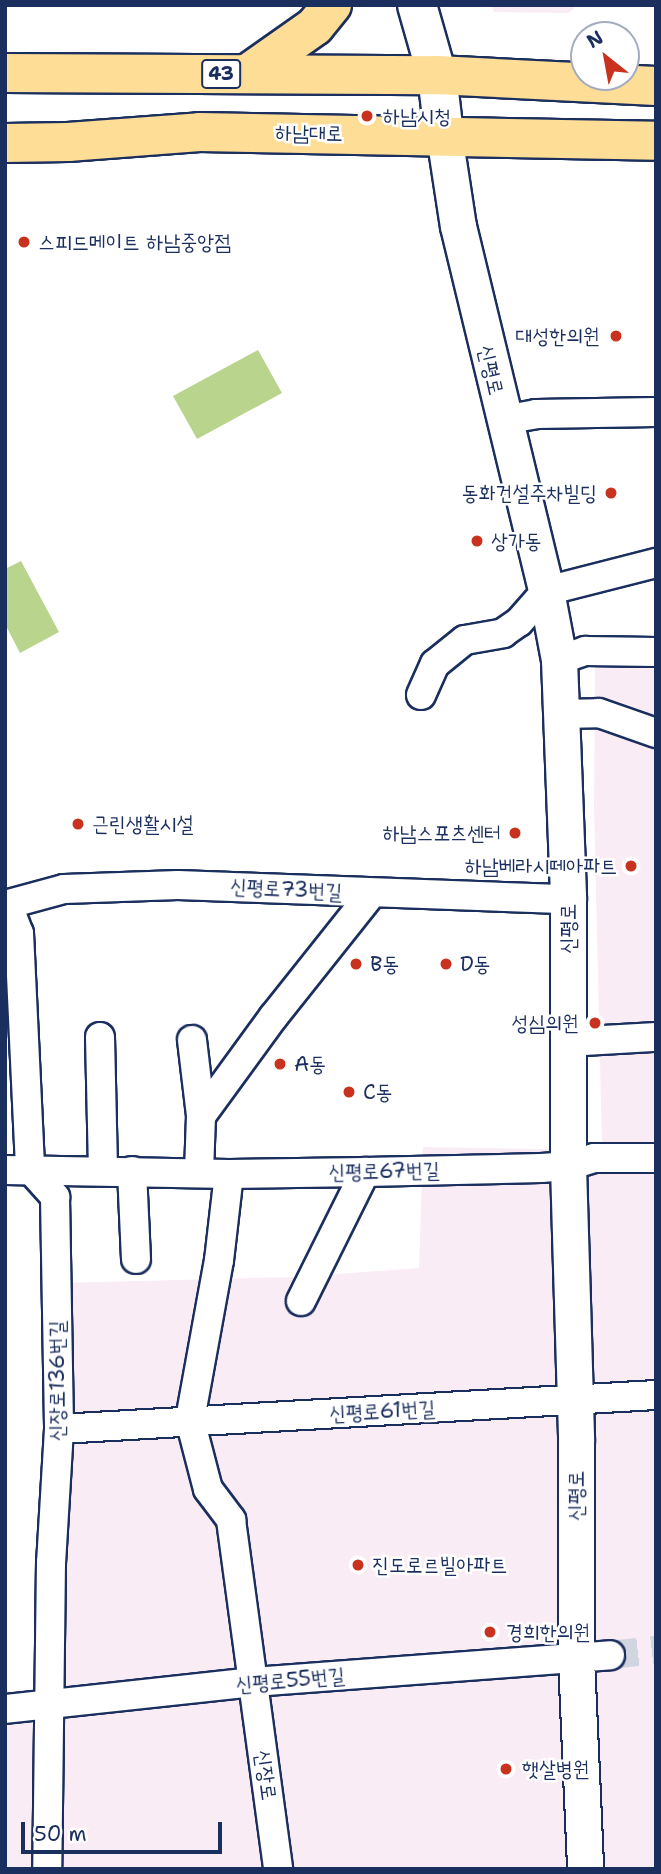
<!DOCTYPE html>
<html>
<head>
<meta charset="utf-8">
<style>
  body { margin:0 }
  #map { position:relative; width:661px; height:1874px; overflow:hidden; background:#fff; font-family:"Shantell Sans","Poor Story",sans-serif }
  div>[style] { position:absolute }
  .built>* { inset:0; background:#faecf5 }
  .green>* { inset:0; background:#b9d48c }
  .minor-tunnel>* { height:28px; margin-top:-14px; transform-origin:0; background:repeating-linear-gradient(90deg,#d1d5df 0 28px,transparent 0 42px) }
  .roads { filter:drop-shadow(2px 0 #1b2f5e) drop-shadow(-2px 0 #1b2f5e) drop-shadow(0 2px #1b2f5e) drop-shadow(0 -2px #1b2f5e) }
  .minor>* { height:28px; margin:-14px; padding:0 14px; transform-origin:14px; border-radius:14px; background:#fff }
  .tertiary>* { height:35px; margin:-17.5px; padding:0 17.5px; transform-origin:17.5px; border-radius:17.5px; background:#fff }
  .secondary>* { height:38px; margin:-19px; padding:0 19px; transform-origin:19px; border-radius:19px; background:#fff }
  .primary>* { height:38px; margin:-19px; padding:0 19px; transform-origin:19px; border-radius:19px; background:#fedd96 }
  .dots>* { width:19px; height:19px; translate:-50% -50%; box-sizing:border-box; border:4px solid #fff; border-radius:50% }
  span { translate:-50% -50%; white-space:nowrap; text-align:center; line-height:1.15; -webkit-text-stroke:5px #fff; paint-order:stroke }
  .shield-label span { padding:2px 5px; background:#fff; border:2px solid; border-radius:5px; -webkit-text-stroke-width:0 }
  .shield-label { font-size:19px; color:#1b2f5e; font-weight:700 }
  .poi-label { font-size:21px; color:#1b2f5e }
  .left { translate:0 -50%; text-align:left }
  .right { translate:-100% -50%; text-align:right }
  .street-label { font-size:21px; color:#1b2f5e }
  .frame { position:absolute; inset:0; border:7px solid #1b2f5e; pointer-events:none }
  .north { position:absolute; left:570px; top:21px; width:70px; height:70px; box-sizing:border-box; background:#fff; border:2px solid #a4acbf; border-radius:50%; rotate:329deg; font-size:19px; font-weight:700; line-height:28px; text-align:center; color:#1b2f5e }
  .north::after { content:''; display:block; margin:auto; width:24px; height:32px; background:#c8321e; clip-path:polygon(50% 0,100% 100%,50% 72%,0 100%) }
  .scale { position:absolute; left:21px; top:1822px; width:201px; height:32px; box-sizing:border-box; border:4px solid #1b2f5e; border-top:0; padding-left:9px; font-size:21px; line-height:24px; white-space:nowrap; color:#1b2f5e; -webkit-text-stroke:5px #fff; paint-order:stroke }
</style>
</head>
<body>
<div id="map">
  <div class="built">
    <i style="clip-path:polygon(491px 5px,578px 5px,568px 13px,494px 12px)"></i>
    <i style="clip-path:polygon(595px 656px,656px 656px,656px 1869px,5px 1869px,5px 1692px,62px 1688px,58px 1283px,297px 1277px,419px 1268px,423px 1147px,539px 1149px,602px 1146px,594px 808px)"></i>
  </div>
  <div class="green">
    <i style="clip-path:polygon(258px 350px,282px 393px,197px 439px,173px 396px)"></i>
    <i style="clip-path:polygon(21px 561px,59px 632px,20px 653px,5px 624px,5px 569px)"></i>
  </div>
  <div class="minor-tunnel">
    <i style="left:610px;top:1655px;width:46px;rotate:-6.2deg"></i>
  </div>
  <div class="roads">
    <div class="minor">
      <i style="left:503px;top:420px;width:34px;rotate:-10deg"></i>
      <i style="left:536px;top:414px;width:120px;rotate:-1deg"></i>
      <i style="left:559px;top:660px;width:28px;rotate:-19deg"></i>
      <i style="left:585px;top:651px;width:71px;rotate:0.8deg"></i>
      <i style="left:421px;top:695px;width:34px;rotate:-66deg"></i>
      <i style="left:435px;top:664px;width:38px;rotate:-39deg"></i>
      <i style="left:465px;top:640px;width:39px;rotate:-10deg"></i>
      <i style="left:503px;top:633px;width:19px;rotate:-35deg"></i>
      <i style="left:519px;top:622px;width:41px;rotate:-48.9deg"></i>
      <i style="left:546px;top:591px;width:114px;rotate:-14.3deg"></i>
      <i style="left:560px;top:714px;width:39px;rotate:-1deg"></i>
      <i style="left:599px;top:713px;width:60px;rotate:19.3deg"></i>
      <i style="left:5px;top:905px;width:61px;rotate:-15.2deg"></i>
      <i style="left:64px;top:889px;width:114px;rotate:-2deg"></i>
      <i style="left:178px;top:885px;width:390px;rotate:2.1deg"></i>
      <i style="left:8px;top:905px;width:30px;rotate:69deg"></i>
      <i style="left:19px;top:933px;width:236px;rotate:87.3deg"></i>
      <i style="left:30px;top:1169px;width:38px;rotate:48deg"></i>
      <i style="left:55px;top:1197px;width:232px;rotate:89deg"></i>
      <i style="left:59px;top:1429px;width:133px;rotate:93.4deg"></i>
      <i style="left:51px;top:1562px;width:307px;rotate:90.7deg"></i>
      <i style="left:100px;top:1037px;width:133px;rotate:88.7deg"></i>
      <i style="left:192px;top:1040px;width:77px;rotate:83.2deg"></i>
      <i style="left:568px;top:1042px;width:88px;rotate:-3.3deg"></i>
      <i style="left:5px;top:1170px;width:224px;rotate:1deg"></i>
      <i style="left:229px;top:1174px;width:136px;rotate:-0.8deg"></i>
      <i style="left:365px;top:1172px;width:176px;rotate:-1.3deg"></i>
      <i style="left:541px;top:1168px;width:27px;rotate:-4deg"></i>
      <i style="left:568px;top:1166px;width:27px;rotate:-17deg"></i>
      <i style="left:594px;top:1158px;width:62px"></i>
      <i style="left:132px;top:1171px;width:88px;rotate:87.4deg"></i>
      <i style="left:199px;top:1173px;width:57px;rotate:-88deg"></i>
      <i style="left:201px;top:1116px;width:124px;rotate:-53.9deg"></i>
      <i style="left:274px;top:1016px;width:156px;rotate:-51.5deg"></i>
      <i style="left:229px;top:1174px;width:87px;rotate:96.6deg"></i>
      <i style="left:219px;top:1260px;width:163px;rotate:100.3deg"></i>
      <i style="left:190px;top:1420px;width:71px;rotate:75.4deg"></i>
      <i style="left:208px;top:1489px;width:39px;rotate:53deg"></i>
      <i style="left:231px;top:1520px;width:352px;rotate:82.3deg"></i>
      <i style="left:301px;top:1301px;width:144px;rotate:-63.6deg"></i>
      <i style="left:59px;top:1429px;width:598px;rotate:-3.26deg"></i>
      <i style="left:5px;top:1709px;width:250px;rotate:-6.2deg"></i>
      <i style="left:254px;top:1682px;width:357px;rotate:-4.3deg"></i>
    </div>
    <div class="tertiary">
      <i style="left:444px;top:135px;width:92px;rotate:81.3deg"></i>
      <i style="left:458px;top:226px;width:375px;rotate:76.4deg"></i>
      <i style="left:546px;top:591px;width:70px;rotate:79.3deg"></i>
      <i style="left:559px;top:660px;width:239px;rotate:87.8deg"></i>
      <i style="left:568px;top:899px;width:267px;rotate:90deg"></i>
      <i style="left:568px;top:1166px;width:275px;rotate:88.3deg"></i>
      <i style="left:576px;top:1441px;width:218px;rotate:90deg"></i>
      <i style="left:576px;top:1659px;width:210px;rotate:87.5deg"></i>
    </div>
    <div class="secondary">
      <i style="left:417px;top:5px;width:73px;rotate:74.1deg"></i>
      <i style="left:437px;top:75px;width:60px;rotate:83.3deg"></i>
    </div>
    <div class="primary">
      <i style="left:5px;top:73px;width:432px;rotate:0.3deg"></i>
      <i style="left:437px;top:75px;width:219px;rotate:2.9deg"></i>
      <i style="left:247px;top:74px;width:83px;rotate:-35.2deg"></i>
      <i style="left:315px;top:26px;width:27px;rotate:-51deg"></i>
      <i style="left:5px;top:143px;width:63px;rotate:-0.9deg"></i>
      <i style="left:68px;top:142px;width:132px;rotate:-4.3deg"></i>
      <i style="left:200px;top:132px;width:456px;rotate:1.1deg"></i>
    </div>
  </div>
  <div class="dots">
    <i style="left:367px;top:116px;background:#c8321e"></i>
    <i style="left:24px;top:242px;background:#c8321e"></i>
    <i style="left:616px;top:336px;background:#c8321e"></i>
    <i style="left:611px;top:493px;background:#c8321e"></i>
    <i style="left:477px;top:541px;background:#c8321e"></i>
    <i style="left:78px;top:824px;background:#c8321e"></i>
    <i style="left:515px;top:833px;background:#c8321e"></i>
    <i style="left:631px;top:866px;background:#c8321e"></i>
    <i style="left:356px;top:964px;background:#c8321e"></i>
    <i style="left:446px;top:964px;background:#c8321e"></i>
    <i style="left:595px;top:1023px;background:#c8321e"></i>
    <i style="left:280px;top:1064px;background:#c8321e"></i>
    <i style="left:349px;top:1092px;background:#c8321e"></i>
    <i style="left:358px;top:1565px;background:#c8321e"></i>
    <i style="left:490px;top:1632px;background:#c8321e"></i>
    <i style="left:506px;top:1769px;background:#c8321e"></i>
  </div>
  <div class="shield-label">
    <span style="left:221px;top:74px">43</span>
  </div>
  <div class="poi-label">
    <span class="left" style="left:383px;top:116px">하남시청</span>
    <span class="left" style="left:38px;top:242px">스피드메이트 하남중앙점</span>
    <span class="right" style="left:600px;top:336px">대성한의원</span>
    <span class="right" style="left:597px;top:493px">동화건설주차빌딩</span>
    <span class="left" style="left:491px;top:541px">상가동</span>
    <span class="left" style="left:92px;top:824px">근린생활시설</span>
    <span class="right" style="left:501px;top:833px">하남스포츠센터</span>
    <span class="right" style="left:617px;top:866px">하남베라시떼아파트</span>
    <span class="left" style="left:370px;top:964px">B동</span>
    <span class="left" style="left:460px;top:964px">D동</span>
    <span class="right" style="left:579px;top:1023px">성심의원</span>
    <span class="left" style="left:294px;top:1064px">A동</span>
    <span class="left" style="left:363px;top:1092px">C동</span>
    <span class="left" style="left:372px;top:1565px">진도로르빌아파트</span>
    <span class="left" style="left:506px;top:1632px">경희한의원</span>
    <span class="left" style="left:522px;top:1769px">햇살병원</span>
  </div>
  <div class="street-label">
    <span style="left:309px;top:133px;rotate:1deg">하남대로</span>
    <span style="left:491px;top:370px;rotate:77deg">신평로</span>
    <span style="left:286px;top:889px;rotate:3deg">신평로73번길</span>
    <span style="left:568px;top:929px;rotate:-90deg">신평로</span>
    <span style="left:384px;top:1171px;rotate:-1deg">신평로67번길</span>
    <span style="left:57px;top:1381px;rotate:-90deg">신장로136번길</span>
    <span style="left:382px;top:1411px;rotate:-3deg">신평로61번길</span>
    <span style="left:576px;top:1496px;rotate:-90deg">신평로</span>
    <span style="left:290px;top:1680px;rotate:-5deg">신평로55번길</span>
    <span style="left:266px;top:1775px;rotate:82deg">신장로</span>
  </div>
  <div class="frame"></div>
  <div class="north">N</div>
  <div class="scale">50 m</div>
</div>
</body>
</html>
